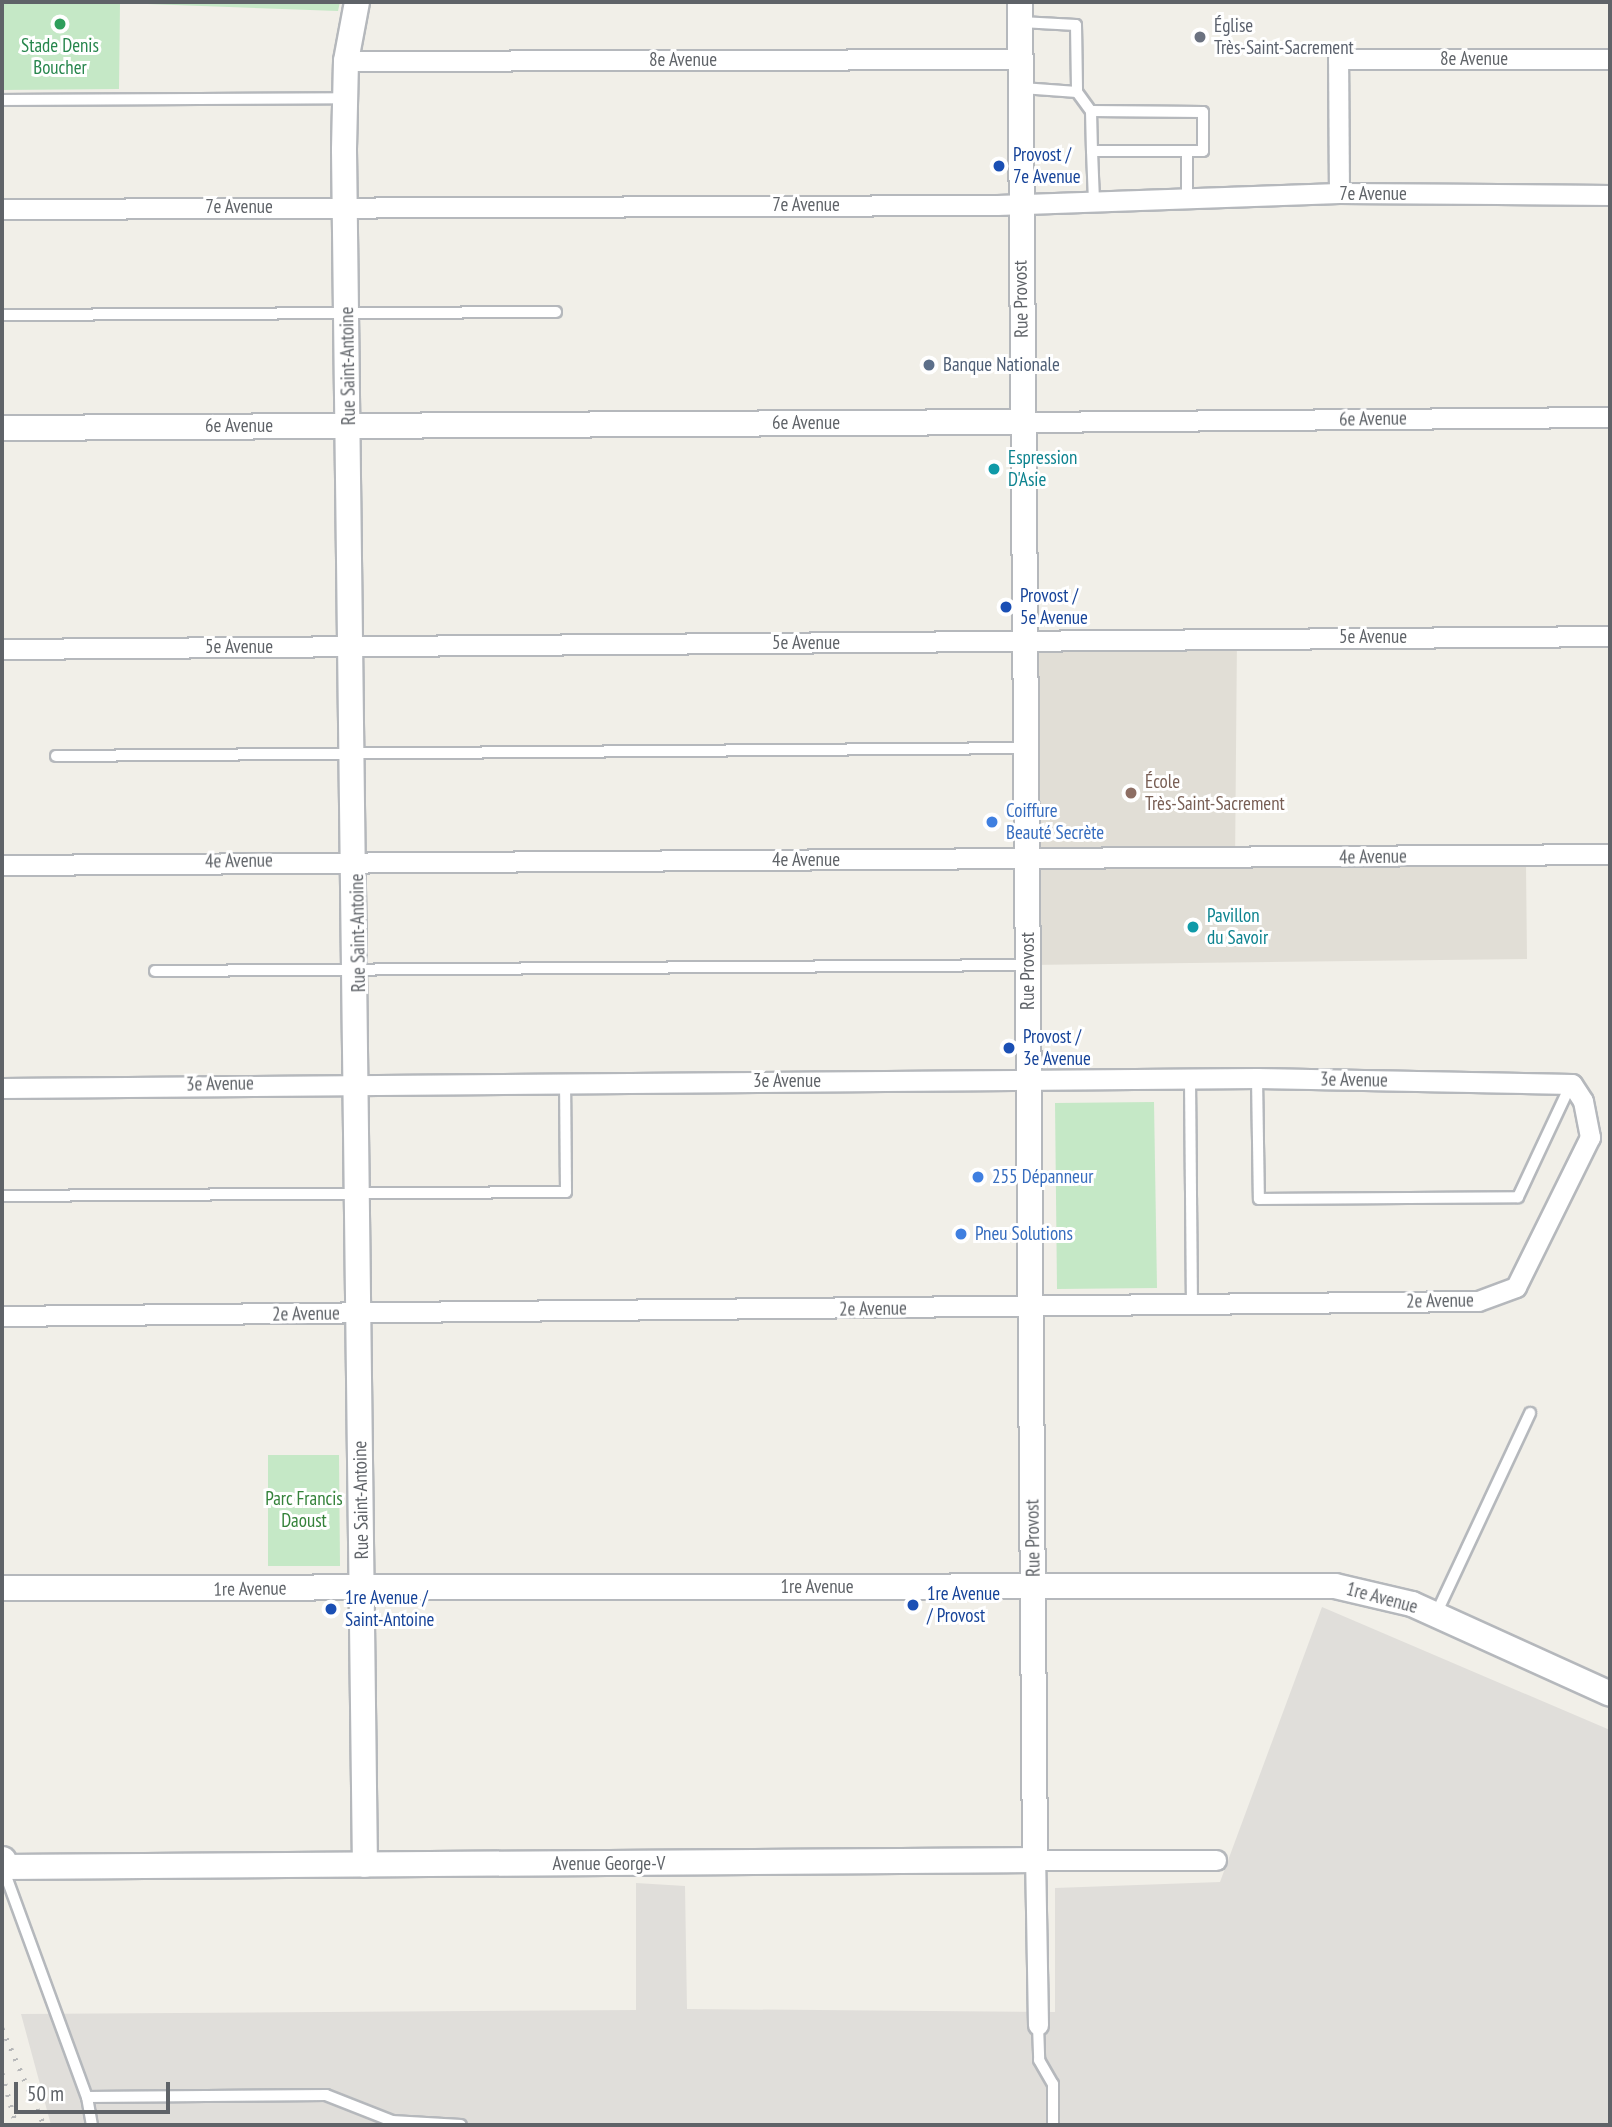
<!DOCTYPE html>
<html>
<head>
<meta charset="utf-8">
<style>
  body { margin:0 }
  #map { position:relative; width:1612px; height:2127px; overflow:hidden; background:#f1efe8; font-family:"PT Sans Narrow",sans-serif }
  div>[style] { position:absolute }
  .industrial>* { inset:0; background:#e0deda }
  .education>* { inset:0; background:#e1ded6 }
  .green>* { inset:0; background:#c5e8c6 }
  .roads { filter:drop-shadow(2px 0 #b5b8bc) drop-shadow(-2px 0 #b5b8bc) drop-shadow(0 2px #b5b8bc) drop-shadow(0 -2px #b5b8bc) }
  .service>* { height:10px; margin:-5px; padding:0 5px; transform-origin:5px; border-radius:5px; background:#fff }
  .minor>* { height:19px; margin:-9.5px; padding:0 9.5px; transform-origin:9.5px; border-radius:9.5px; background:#fff }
  .tertiary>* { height:24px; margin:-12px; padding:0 12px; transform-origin:12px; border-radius:12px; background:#fff }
  .secondary>* { height:28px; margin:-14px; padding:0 14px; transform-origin:14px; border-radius:14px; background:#fff }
  .rail>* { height:5px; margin-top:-2.5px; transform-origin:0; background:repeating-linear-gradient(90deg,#b6b7b8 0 2px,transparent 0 11px) }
  .dots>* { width:19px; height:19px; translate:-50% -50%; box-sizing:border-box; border:4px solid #fff; border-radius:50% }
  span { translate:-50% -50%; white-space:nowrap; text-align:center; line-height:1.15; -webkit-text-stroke:6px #fff; paint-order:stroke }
  .worship-label { font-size:19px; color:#5b616d }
  .left { translate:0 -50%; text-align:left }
  .leisure-label { font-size:19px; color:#27864d }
  .street-label { font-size:19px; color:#5f6368 }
  .transit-label { font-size:19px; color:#164399 }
  .service-label { font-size:19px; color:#4e5e75 }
  .culture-label { font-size:19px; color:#0d838f }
  .education-label { font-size:19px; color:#785e54 }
  .shop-label { font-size:19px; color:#366cbe }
  .park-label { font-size:19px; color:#34823a }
  .frame { position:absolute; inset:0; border:4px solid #5f6368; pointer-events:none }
  .scale { position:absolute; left:14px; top:2082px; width:156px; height:32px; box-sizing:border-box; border:4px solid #5f6368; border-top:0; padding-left:9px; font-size:21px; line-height:24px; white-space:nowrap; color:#5f6368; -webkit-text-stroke:5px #fff; paint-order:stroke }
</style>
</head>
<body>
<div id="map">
  <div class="industrial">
    <i style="clip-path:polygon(1322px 1607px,1610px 1730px,1610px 2125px,51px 2125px,21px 2014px,636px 2010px,636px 1883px,685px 1886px,687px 2009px,1055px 2012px,1055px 1888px,1220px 1882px)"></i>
  </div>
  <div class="education">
    <i style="clip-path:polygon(1237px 638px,1235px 867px,1526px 864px,1527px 959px,1028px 965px,1025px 641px)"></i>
  </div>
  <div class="green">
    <i style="clip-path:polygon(2px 2px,340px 2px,338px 11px,120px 3px,119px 89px,2px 90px)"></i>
    <i style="clip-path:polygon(1154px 1102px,1157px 1288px,1057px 1289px,1055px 1103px)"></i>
    <i style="clip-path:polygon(268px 1455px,339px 1455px,340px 1566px,268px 1566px)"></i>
  </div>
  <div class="roads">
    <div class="service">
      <i style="left:1021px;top:22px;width:55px;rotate:3.1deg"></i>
      <i style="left:1076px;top:25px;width:67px;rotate:89.1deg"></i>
      <i style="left:1077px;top:92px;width:24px;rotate:54deg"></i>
      <i style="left:1091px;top:111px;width:40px;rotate:88.6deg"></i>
      <i style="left:1092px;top:151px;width:111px"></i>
      <i style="left:1203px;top:151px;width:39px;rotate:-90deg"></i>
      <i style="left:1203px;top:112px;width:112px;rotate:-179.5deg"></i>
      <i style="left:1022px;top:88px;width:55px;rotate:4.2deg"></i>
      <i style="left:2px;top:100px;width:341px;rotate:-0.3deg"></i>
      <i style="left:1092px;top:151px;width:50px;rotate:87.7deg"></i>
      <i style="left:1187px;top:151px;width:48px;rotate:90deg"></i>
      <i style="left:2px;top:315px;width:554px;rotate:-0.31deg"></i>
      <i style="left:56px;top:756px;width:969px;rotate:-0.47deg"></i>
      <i style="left:155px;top:971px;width:871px;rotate:-0.39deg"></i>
      <i style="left:1257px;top:1078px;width:121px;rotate:89.1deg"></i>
      <i style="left:1259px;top:1199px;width:259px;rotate:-0.4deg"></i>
      <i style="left:1518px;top:1197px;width:125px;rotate:-64.9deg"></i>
      <i style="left:1190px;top:1079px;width:225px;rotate:89.5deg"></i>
      <i style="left:2px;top:1196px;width:564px;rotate:-0.41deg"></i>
      <i style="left:566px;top:1192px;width:110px;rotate:-90.5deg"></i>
      <i style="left:1436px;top:1614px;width:222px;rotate:-64.9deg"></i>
      <i style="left:3px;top:1868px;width:244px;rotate:69.9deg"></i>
      <i style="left:87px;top:2097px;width:28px;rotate:80deg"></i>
      <i style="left:1038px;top:2025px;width:35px;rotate:88deg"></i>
      <i style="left:1039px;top:2060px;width:28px;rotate:60deg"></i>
      <i style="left:1053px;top:2084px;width:41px;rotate:90deg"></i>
      <i style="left:87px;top:2097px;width:239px;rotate:-0.5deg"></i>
      <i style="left:326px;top:2095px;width:71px;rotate:21.5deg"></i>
      <i style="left:392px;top:2121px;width:69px;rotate:3.3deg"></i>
    </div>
    <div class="minor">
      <i style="left:346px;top:61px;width:674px;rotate:-0.17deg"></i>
      <i style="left:1339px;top:193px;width:134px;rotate:-90.4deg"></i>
      <i style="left:1338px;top:59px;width:272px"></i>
      <i style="left:2px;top:209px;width:995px;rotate:-0.23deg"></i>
      <i style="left:997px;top:205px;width:342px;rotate:-2deg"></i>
      <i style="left:1339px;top:193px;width:271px;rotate:0.4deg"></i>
      <i style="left:1023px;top:422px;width:587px;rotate:-0.49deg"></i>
      <i style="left:2px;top:649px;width:1608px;rotate:-0.46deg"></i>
      <i style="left:2px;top:865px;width:1608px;rotate:-0.39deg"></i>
      <i style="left:2px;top:1088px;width:1255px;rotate:-0.46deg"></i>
      <i style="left:1257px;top:1078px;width:315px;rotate:1.1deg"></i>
      <i style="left:1572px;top:1084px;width:20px;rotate:57deg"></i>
      <i style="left:1583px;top:1101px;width:37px;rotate:79deg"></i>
      <i style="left:1590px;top:1137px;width:167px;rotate:116.3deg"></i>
      <i style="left:1516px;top:1287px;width:40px;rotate:159.8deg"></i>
      <i style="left:1478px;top:1301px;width:1476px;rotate:179.42deg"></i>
      <i style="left:1038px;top:2025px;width:165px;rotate:-91deg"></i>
      <i style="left:1035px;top:1860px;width:181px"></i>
    </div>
    <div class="tertiary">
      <i style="left:357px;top:2px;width:60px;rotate:100.6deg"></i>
      <i style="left:346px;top:61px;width:89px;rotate:91.3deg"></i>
      <i style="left:344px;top:150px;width:1715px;rotate:89.3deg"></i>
      <i style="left:2px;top:428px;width:1021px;rotate:-0.34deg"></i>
      <i style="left:2px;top:1588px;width:1333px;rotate:-0.09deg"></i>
      <i style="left:1335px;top:1586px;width:79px;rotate:13.2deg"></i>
      <i style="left:1412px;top:1604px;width:217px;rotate:24.4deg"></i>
      <i style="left:3px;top:1867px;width:1032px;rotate:-0.39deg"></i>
      <i style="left:1035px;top:1860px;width:1858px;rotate:-90.46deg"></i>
    </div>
    <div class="secondary">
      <i style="left:2px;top:1861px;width:6px;rotate:90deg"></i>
    </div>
  </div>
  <div class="rail">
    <i style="left:2px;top:2028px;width:106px;rotate:66.6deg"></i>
    <i style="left:2px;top:2073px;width:54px;rotate:74.9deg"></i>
  </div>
  <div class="dots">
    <i style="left:60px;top:24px;background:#2e9e5b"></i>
    <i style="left:1200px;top:37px;background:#6b7280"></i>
    <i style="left:999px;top:166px;background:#1a4fb4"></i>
    <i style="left:929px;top:365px;background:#5c6f8a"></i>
    <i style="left:994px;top:469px;background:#0f9aa8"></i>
    <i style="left:1006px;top:607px;background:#1a4fb4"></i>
    <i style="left:1131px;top:793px;background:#8d6e63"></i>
    <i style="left:992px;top:822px;background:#3f7fe0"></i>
    <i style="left:1193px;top:927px;background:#0f9aa8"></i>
    <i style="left:1009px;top:1048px;background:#1a4fb4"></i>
    <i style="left:978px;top:1177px;background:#3f7fe0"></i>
    <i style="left:961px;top:1234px;background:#3f7fe0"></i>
    <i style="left:913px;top:1605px;background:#1a4fb4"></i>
    <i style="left:331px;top:1609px;background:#1a4fb4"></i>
  </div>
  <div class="worship-label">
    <span class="left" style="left:1214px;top:37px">Église<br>Très-Saint-Sacrement</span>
  </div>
  <div class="leisure-label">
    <span style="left:60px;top:57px">Stade Denis<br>Boucher</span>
  </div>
  <div class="street-label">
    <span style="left:1474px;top:59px">8e Avenue</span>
    <span style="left:683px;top:60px">8e Avenue</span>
    <span style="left:1373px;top:194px">7e Avenue</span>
    <span style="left:806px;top:205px">7e Avenue</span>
    <span style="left:239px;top:207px">7e Avenue</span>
    <span style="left:1021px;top:299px;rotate:-91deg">Rue Provost</span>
    <span style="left:348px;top:366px;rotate:-91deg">Rue Saint-Antoine</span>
    <span style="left:1373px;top:419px;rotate:-1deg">6e Avenue</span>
    <span style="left:806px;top:423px">6e Avenue</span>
    <span style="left:239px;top:426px">6e Avenue</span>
    <span style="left:1373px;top:637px">5e Avenue</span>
    <span style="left:806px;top:643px">5e Avenue</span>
    <span style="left:239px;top:647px">5e Avenue</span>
    <span style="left:1373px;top:857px;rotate:-1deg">4e Avenue</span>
    <span style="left:806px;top:860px">4e Avenue</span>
    <span style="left:239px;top:861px;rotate:-1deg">4e Avenue</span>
    <span style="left:358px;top:933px;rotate:-91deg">Rue Saint-Antoine</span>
    <span style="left:1028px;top:971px;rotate:-90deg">Rue Provost</span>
    <span style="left:1354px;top:1080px;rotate:1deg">3e Avenue</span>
    <span style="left:787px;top:1081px">3e Avenue</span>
    <span style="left:220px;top:1084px;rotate:-1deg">3e Avenue</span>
    <span style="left:1440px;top:1301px;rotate:-1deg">2e Avenue</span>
    <span style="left:873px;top:1309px;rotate:-1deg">2e Avenue</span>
    <span style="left:306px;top:1314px;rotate:-1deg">2e Avenue</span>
    <span style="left:361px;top:1500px;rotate:-91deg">Rue Saint-Antoine</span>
    <span style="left:1033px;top:1538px;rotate:-91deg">Rue Provost</span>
    <span style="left:817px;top:1587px">1re Avenue</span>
    <span style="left:250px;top:1589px;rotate:-1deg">1re Avenue</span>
    <span style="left:1382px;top:1598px;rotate:15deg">1re Avenue</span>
    <span style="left:609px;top:1864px">Avenue George-V</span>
  </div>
  <div class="transit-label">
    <span class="left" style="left:1013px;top:166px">Provost /<br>7e Avenue</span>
    <span class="left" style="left:1020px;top:607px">Provost /<br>5e Avenue</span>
    <span class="left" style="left:1023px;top:1048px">Provost /<br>3e Avenue</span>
    <span class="left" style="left:927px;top:1605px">1re Avenue<br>/ Provost</span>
    <span class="left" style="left:345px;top:1609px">1re Avenue /<br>Saint-Antoine</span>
  </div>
  <div class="service-label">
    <span class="left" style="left:943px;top:365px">Banque Nationale</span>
  </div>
  <div class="culture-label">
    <span class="left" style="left:1008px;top:469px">Espression<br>D'Asie</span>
    <span class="left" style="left:1207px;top:927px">Pavillon<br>du Savoir</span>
  </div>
  <div class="education-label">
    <span class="left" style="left:1145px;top:793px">École<br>Très-Saint-Sacrement</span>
  </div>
  <div class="shop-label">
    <span class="left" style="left:1006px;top:822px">Coiffure<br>Beauté Secrète</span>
    <span class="left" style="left:992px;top:1177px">255 Dépanneur</span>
    <span class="left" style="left:975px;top:1234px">Pneu Solutions</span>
  </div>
  <div class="park-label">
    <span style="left:304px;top:1510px">Parc Francis<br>Daoust</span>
  </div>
  <div class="frame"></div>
  <div class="scale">50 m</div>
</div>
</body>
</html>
